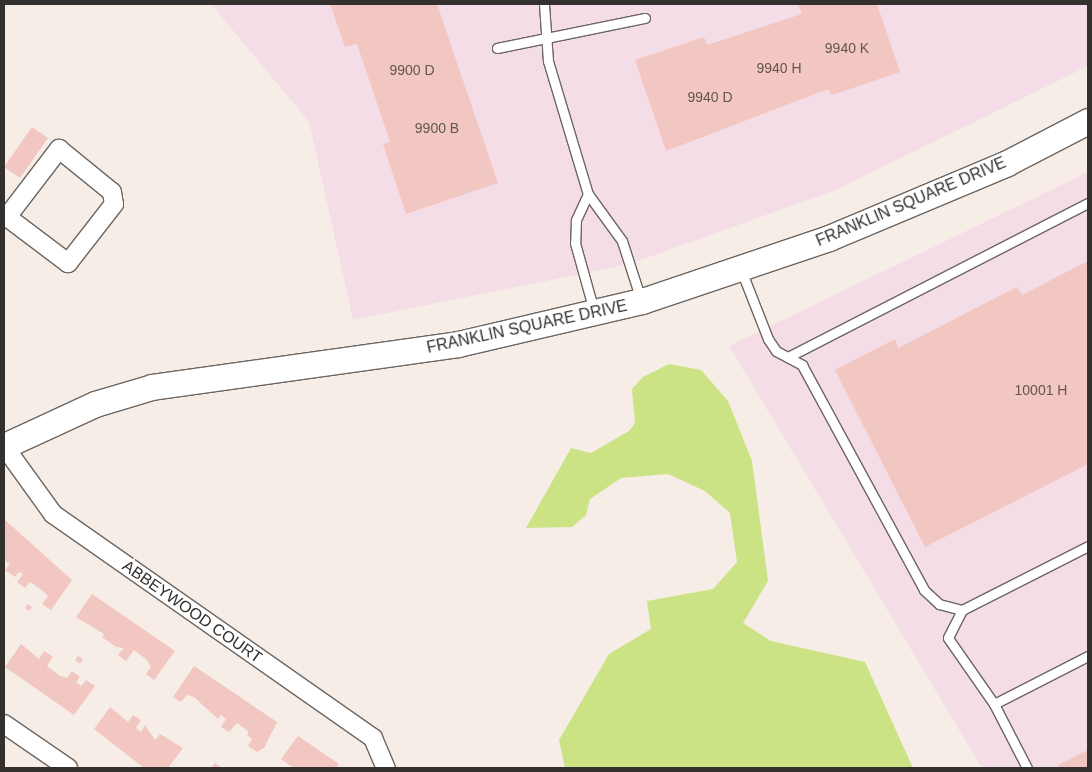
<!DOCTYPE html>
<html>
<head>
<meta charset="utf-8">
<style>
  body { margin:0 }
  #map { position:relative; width:1092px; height:772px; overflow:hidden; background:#f6ede7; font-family:Arial,sans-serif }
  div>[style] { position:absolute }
  .commercial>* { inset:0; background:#f5dde8 }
  .green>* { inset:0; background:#cbe385 }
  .building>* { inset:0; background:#f2c6c1 }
  .roads { filter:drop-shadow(1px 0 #6c6560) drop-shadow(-1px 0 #6c6560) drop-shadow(0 1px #6c6560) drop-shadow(0 -1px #6c6560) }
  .lane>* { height:9px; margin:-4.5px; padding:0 4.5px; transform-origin:4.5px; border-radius:4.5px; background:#fff }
  .street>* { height:18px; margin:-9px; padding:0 9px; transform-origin:9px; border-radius:9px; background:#fff }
  .secondary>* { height:25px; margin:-12.5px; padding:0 12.5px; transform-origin:12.5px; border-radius:12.5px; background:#fff }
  span { translate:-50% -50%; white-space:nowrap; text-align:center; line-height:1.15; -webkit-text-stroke:4.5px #fff; paint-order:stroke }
  .number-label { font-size:14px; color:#635652 }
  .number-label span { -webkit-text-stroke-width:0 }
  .street-label { font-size:16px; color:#33302d }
  .frame { position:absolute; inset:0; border:5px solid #33302d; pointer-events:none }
</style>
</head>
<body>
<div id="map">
  <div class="commercial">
    <i style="clip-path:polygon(211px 4px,1088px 4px,1088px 66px,838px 189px,630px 264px,353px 320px,309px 122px)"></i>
    <i style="clip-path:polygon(1088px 172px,1088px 768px,982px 768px,729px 346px)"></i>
  </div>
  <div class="green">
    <i style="clip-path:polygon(669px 364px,701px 370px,728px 401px,752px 461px,768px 581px,743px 623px,771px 641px,865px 662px,913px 768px,565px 768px,559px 740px,609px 654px,651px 629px,647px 601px,713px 589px,737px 562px,730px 513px,705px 491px,668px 474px,621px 478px,590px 499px,586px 515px,572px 527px,526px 528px,571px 448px,591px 453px,629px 431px,635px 423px,632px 389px,643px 377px)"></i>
  </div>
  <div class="building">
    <i style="clip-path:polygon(330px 4px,437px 4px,498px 183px,406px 214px,383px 144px,390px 142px,357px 44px,345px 47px)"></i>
    <i style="clip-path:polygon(802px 4px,877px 4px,900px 72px,832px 95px,828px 89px,666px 151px,635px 60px,704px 37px,707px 45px,802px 14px,798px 5px)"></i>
    <i style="clip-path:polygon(32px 127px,48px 138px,20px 178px,4px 167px)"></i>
    <i style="clip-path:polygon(1088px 261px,1088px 464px,925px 547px,835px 370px,895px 339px,898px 348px,1017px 287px,1022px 295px)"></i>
    <i style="clip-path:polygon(4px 519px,72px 580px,51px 610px,42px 604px,48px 596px,43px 591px,30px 582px,25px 588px,17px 582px,23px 574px,19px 572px,15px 577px,5px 570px,10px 564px,4px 560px)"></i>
    <i style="clip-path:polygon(92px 594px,175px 651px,154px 680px,146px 674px,151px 667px,147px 660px,134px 650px,126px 661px,118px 655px,124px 648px,116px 647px,102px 637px,104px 634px,76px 617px)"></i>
    <i style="clip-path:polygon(28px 604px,32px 607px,29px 611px,25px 608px)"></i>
    <i style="clip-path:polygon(21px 644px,39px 659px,44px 651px,53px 657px,47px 666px,60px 676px,67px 678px,72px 671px,80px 677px,76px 682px,81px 686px,86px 680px,95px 686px,74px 715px,5px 667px)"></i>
    <i style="clip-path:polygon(78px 656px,83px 659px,80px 664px,75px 660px)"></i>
    <i style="clip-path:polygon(194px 666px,277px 722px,264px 748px,257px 752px,248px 746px,252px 739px,247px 735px,249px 732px,237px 723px,229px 732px,221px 727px,226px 719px,221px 715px,218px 719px,194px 697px,187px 695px,181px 702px,173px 697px)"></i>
    <i style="clip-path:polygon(110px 707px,128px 722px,133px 715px,141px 720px,136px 728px,141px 732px,145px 725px,155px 740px,160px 734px,183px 748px,168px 768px,144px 768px,94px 729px)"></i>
    <i style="clip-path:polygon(298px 736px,339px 764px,336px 768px,294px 768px,281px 759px)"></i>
    <i style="clip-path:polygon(1088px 750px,1088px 768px,1060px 768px,1058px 765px)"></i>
    <i style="clip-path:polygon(215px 763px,222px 768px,211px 768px)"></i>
  </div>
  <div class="roads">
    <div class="lane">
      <i style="left:544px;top:4px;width:57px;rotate:86deg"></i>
      <i style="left:548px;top:61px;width:139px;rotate:73.3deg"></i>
      <i style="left:588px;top:194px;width:58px;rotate:54.1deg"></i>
      <i style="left:622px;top:241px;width:62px;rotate:72.1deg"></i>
      <i style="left:497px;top:48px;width:151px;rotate:-11.5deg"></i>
      <i style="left:588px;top:194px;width:29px;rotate:115deg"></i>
      <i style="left:576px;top:220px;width:23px;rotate:92deg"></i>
      <i style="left:575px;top:243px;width:71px;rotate:74.4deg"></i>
      <i style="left:741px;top:270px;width:74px;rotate:68.6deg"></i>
      <i style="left:768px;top:339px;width:14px;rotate:56deg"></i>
      <i style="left:776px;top:351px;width:30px;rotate:28deg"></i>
      <i style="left:802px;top:365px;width:256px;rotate:61.5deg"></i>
      <i style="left:924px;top:590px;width:21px;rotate:43deg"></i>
      <i style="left:939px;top:604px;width:24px;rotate:15deg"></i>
      <i style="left:962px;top:610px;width:141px;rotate:-26.9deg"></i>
      <i style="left:788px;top:357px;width:337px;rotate:-27.2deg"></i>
      <i style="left:962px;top:610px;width:31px;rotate:117deg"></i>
      <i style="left:948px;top:638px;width:80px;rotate:55.1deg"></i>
      <i style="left:994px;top:704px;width:72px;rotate:62.7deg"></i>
      <i style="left:994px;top:704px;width:106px;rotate:-27.1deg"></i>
    </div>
    <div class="street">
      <i style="left:59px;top:149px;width:68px;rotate:39.1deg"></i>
      <i style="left:112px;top:192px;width:12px;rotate:81deg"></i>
      <i style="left:114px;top:204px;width:75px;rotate:127.9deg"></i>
      <i style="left:68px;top:263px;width:76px;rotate:-143deg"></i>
      <i style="left:7px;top:217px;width:86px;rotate:-52.6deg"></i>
      <i style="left:4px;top:446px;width:84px;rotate:54.2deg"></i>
      <i style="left:53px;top:514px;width:391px;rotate:35deg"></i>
      <i style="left:373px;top:738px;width:33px;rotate:67deg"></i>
      <i style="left:4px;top:724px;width:78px;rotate:34.5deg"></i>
    </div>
    <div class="secondary">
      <i style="left:4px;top:446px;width:100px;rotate:-24.8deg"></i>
      <i style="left:95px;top:404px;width:59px;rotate:-16.6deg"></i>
      <i style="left:152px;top:387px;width:309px;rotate:-8deg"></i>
      <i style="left:458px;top:344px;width:189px;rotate:-13.2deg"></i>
      <i style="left:642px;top:301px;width:197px;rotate:-18.6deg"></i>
      <i style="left:829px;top:238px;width:193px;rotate:-22.8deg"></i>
      <i style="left:1007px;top:163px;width:91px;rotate:-27.4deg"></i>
    </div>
  </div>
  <div class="number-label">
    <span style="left:847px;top:48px">9940 K</span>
    <span style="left:779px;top:68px">9940 H</span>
    <span style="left:412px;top:70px">9900 D</span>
    <span style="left:710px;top:97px">9940 D</span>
    <span style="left:437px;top:128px">9900 B</span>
    <span style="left:1041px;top:390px">10001 H</span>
  </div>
  <div class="street-label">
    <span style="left:911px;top:202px;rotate:-23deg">FRANKLIN SQUARE DRIVE</span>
    <span style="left:527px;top:327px;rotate:-12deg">FRANKLIN SQUARE DRIVE</span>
    <span style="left:192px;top:612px;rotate:35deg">ABBEYWOOD COURT</span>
  </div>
  <div class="frame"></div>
</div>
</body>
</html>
